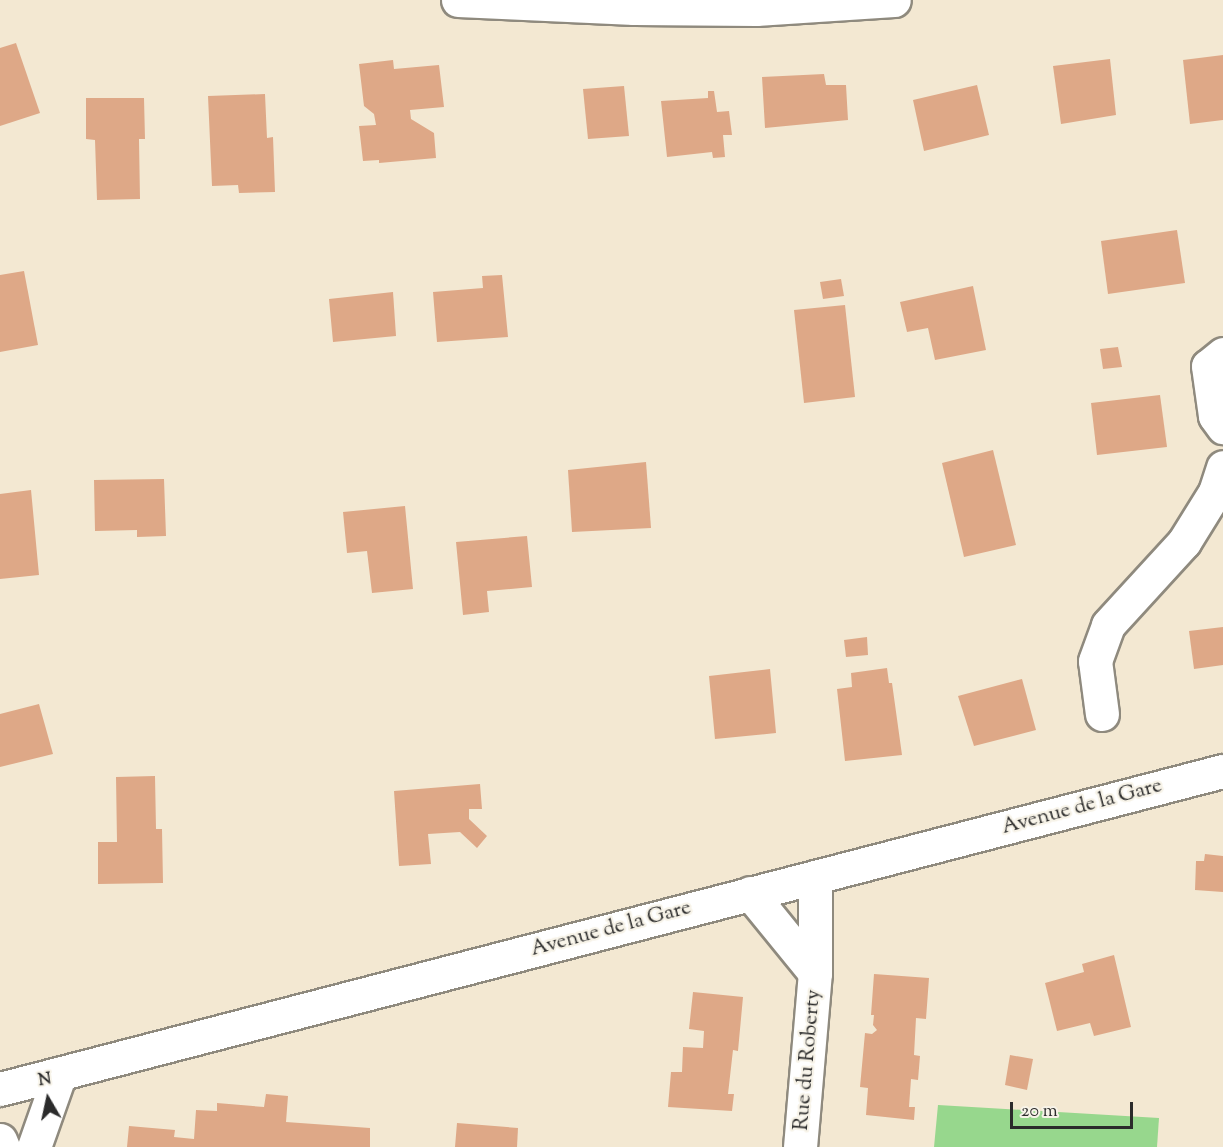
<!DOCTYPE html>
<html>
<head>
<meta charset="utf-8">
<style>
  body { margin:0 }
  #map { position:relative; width:1223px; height:1147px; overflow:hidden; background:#f3e8d2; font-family:"Sorts Mill Goudy",serif }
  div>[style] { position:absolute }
  .green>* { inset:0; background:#97d78d }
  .building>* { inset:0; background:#dea887 }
  .roads { filter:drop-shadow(2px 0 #8f8a7e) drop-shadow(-2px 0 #8f8a7e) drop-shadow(0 2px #8f8a7e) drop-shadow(0 -2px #8f8a7e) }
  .street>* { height:33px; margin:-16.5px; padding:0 16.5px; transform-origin:16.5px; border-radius:16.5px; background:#fff }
  .secondary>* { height:33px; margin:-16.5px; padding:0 16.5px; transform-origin:16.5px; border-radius:16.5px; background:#fff }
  span { translate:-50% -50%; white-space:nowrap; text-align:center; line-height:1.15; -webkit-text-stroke:4.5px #f7f3e8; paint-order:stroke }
  .street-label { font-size:21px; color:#2b2b2b }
  .north { position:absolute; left:18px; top:1069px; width:60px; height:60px; -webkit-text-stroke:4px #f7f3e8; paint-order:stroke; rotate:351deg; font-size:16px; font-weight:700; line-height:24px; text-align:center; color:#2b2b2b }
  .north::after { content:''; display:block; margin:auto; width:21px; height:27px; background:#2b2b2b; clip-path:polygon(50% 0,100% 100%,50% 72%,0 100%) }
  .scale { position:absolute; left:1010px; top:1102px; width:123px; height:27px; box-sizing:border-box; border:3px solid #2b2b2b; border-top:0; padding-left:8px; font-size:18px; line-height:21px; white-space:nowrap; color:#2b2b2b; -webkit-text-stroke:4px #f7f3e8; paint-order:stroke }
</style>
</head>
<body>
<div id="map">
  <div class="green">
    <i style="clip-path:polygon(938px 1105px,1159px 1118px,1157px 1147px,934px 1147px)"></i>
  </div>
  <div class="building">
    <i style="clip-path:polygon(16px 43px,40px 113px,0 126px,0 48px)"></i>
    <i style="clip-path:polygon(1223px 55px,1223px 120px,1190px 124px,1183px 60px)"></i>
    <i style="clip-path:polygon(1110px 59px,1116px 115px,1061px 124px,1053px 66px)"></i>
    <i style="clip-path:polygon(393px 60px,394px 69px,439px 65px,444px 107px,410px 110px,411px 119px,434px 133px,436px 158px,379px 163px,379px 160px,363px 161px,359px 126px,376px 125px,374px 114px,364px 106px,359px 64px)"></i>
    <i style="clip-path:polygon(824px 74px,826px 85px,846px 85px,848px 120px,765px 128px,762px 77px)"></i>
    <i style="clip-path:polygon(977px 85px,989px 135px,924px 151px,913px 100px)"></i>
    <i style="clip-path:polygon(624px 86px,629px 136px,588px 139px,583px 89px)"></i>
    <i style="clip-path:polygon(708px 91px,714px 91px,717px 112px,729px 111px,732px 135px,723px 135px,725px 157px,713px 158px,712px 152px,667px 157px,661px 101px,708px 98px)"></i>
    <i style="clip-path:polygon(265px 94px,267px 138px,273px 137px,275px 192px,239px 193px,238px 185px,212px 186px,208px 96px)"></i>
    <i style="clip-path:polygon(86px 98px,144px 98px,145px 139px,139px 139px,140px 199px,97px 200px,95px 140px,86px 139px)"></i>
    <i style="clip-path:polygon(1177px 230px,1185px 283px,1108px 294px,1101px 241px)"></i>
    <i style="clip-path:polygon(24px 271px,38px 345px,0 352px,0 275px)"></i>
    <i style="clip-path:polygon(502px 275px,508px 337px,437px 342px,433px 292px,483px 288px,482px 276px)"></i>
    <i style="clip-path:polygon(841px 279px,844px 296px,823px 299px,820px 282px)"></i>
    <i style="clip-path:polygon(973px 286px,986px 350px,935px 360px,928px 328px,907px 332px,900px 302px)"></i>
    <i style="clip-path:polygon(393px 292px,396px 336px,333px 342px,329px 299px)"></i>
    <i style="clip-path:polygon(845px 305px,855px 397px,804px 403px,794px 310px)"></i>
    <i style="clip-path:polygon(1118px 347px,1122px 367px,1103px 369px,1100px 349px)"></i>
    <i style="clip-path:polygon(1160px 395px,1167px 447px,1097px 455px,1091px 403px)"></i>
    <i style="clip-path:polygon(993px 450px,1016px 545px,964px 557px,942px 463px)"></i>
    <i style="clip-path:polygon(646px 462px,651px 528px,572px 532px,568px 470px)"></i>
    <i style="clip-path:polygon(164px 479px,166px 536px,137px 537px,137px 530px,95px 531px,94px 480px)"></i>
    <i style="clip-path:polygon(31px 490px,39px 575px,0 579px,0 494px)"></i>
    <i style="clip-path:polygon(405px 506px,413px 589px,372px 593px,367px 551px,347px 553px,343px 512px)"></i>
    <i style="clip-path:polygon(527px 536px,532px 587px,487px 591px,489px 612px,463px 615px,456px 542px)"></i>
    <i style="clip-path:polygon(1223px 627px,1223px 665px,1194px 669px,1189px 631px)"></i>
    <i style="clip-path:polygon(867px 637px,868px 655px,846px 657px,844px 640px)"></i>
    <i style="clip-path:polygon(887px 668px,889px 683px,892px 683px,902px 755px,845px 761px,837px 689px,852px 687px,851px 673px)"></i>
    <i style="clip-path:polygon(770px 669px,776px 733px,715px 739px,709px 676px)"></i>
    <i style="clip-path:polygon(1022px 679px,1036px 730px,974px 746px,958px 696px)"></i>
    <i style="clip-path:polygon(39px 704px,53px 754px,0 767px,0 714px)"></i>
    <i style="clip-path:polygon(155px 776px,156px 829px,162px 829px,163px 883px,98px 884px,98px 842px,117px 842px,116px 777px)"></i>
    <i style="clip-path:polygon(480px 784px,482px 809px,469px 809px,469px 819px,487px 836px,477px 848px,460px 832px,428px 834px,431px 864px,399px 866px,394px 791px)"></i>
    <i style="clip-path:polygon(1205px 854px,1223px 856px,1223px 892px,1195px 890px,1196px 861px,1204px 861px)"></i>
    <i style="clip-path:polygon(1114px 955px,1131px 1027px,1094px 1036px,1090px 1023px,1057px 1031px,1045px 983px,1084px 972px,1082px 964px)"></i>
    <i style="clip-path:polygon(874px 974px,929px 978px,926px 1019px,916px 1018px,914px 1055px,920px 1056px,918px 1080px,911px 1079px,909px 1107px,915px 1107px,914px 1120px,866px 1115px,868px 1088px,860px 1087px,865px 1033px,872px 1034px,877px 1030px,873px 1025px,874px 1015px,871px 1015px)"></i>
    <i style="clip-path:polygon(693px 992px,743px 997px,738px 1051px,733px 1050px,728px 1094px,734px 1094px,732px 1111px,668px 1107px,671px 1072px,682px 1072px,683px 1047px,703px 1048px,704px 1031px,689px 1029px)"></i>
    <i style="clip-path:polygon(1010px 1055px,1033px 1059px,1027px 1090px,1005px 1085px)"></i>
    <i style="clip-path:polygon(266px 1094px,288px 1096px,286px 1122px,370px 1128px,370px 1147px,127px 1147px,129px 1126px,175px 1130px,174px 1137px,194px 1139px,196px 1110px,217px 1111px,217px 1103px,264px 1107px)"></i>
    <i style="clip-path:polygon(457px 1123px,518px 1128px,517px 1147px,455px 1147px)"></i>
  </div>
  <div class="roads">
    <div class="street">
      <i style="left:458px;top:0;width:176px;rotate:2.6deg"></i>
      <i style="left:634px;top:8px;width:122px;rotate:0.5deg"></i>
      <i style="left:756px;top:9px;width:138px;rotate:-3.7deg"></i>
      <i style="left:1223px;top:354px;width:19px;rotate:141deg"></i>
      <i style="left:1208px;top:366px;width:50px;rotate:82deg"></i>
      <i style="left:1215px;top:416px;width:14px;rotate:54deg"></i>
      <i style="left:1102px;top:714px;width:53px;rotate:-97.5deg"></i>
      <i style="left:1095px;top:661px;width:38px;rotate:-70deg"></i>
      <i style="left:1108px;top:625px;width:113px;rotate:-47.5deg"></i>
      <i style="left:1184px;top:542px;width:59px;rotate:-58.2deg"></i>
      <i style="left:1215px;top:492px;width:26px;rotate:-72deg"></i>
      <i style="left:750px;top:893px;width:103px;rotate:50.9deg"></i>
      <i style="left:0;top:1140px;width:8px;rotate:67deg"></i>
      <i style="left:34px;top:1147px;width:78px;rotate:-70.6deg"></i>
      <i style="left:800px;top:1147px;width:175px;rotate:-85.1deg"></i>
      <i style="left:815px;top:973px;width:96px;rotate:-90deg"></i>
    </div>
    <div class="secondary">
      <i style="left:0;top:1089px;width:1264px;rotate:-14.58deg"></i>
    </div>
  </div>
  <div class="street-label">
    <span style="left:1082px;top:807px;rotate:-15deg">Avenue de la Gare</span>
    <span style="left:611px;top:929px;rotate:-15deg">Avenue de la Gare</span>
    <span style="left:808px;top:1060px;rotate:-85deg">Rue du Roberty</span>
  </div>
  <div class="north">N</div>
  <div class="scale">20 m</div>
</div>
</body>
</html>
